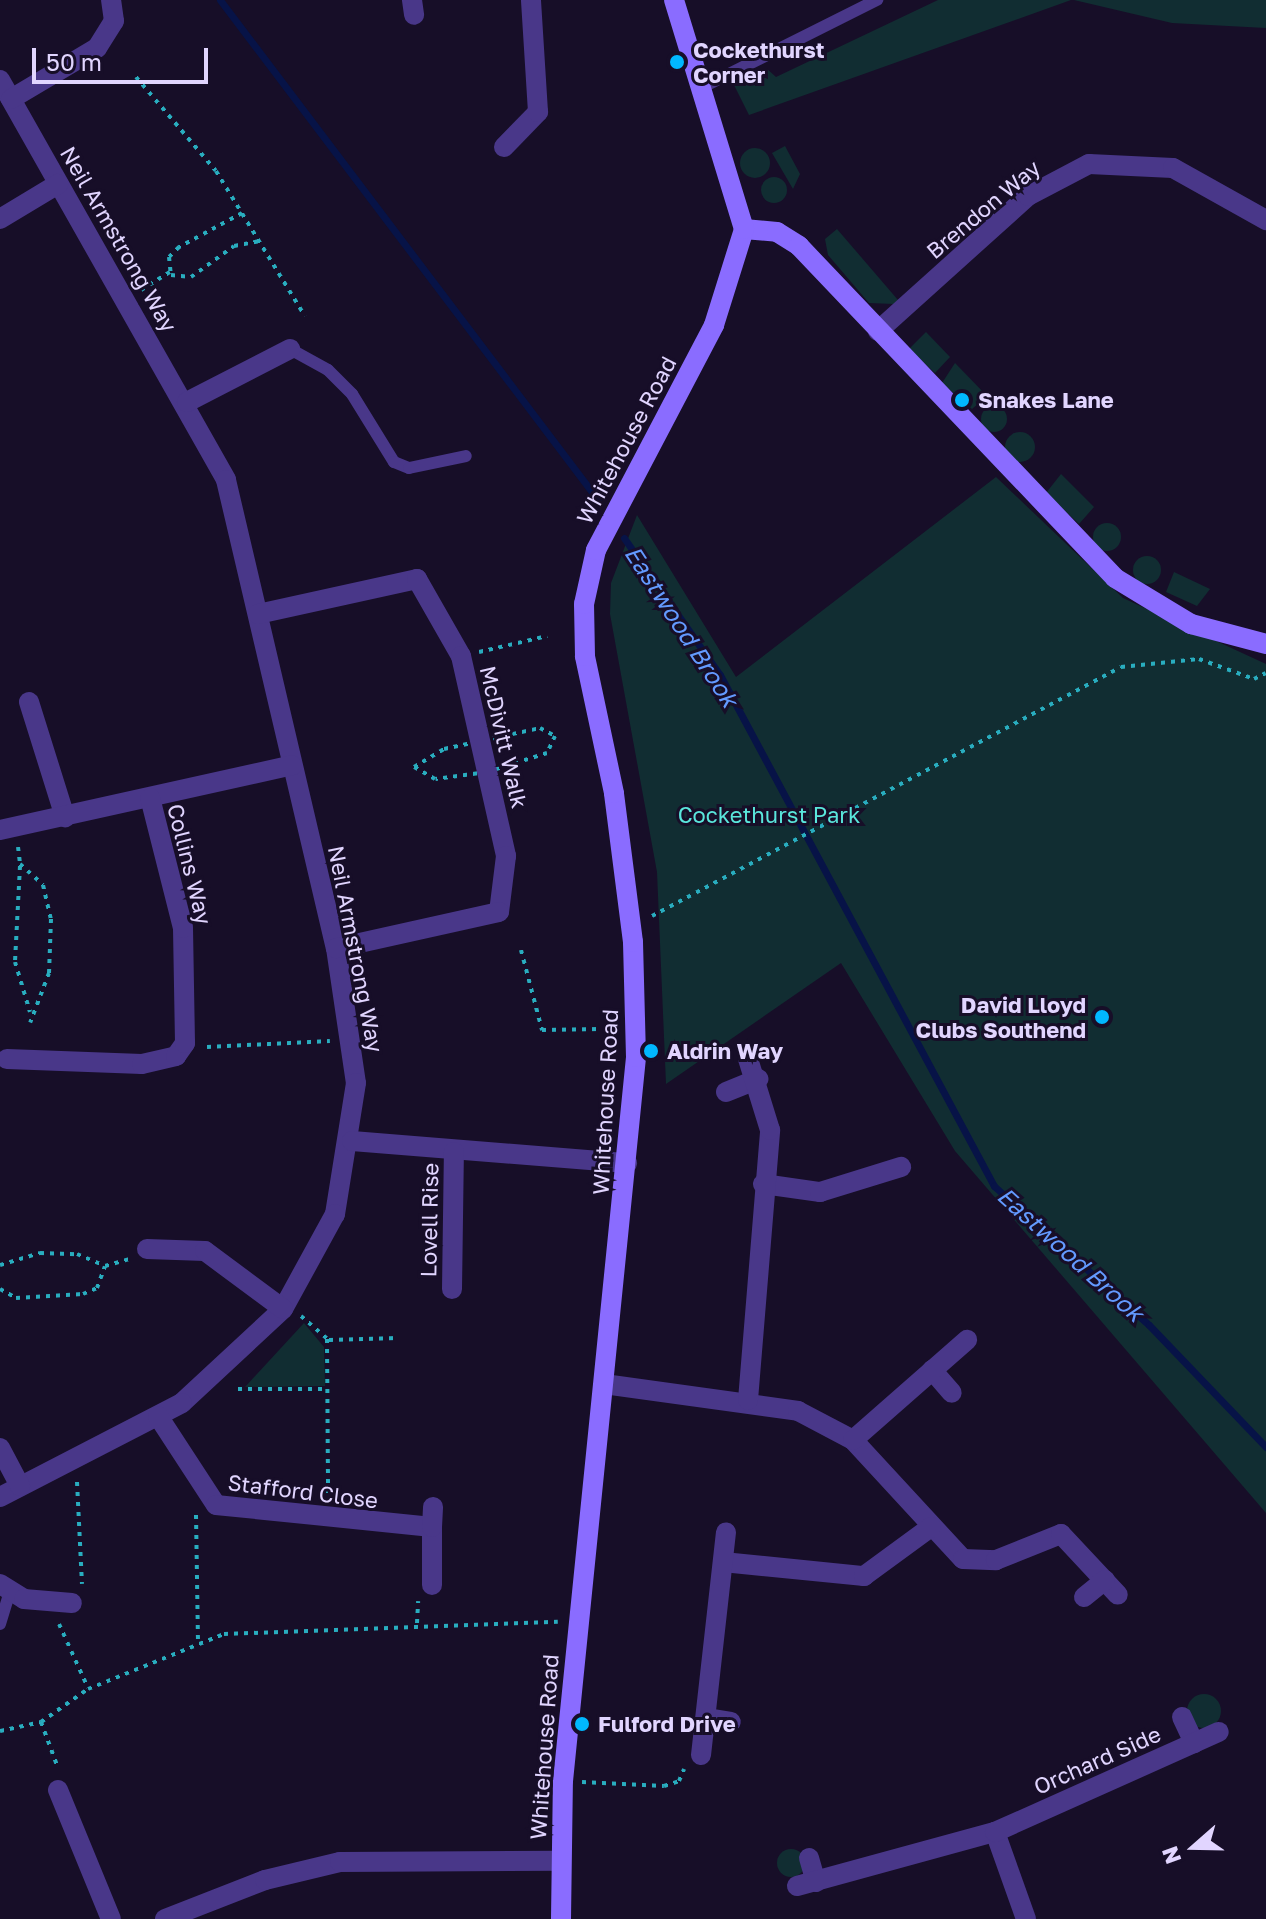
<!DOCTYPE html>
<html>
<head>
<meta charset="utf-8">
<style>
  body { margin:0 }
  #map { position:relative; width:1266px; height:1919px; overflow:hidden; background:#170e28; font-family:"Golos Text",sans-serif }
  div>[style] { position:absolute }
  .green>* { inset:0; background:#112d32 }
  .round { border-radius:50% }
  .stream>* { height:7px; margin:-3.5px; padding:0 3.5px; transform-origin:3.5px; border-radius:3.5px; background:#071347 }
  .path>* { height:4px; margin-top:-2px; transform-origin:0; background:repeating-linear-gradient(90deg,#29adbf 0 4px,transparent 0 10px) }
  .lane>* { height:12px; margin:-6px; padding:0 6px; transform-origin:6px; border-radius:6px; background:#493789 }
  .street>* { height:20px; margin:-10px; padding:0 10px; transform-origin:10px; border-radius:10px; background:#493789 }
  .secondary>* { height:20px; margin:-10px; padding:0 10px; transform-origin:10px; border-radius:10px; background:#8a6cff }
  .dots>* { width:22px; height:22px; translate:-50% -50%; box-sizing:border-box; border:4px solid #170e28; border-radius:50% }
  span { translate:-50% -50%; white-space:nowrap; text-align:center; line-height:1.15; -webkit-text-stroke:6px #170e28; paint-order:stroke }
  .poi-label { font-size:22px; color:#e1d5ff; font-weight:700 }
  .left { translate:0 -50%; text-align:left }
  .right { translate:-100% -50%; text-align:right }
  .street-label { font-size:22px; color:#e1d5ff }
  .park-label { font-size:22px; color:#5ae6dc }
  .water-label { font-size:24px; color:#639aff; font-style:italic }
  .north { position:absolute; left:1154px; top:1807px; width:80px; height:80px; -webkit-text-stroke:6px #170e28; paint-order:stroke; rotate:250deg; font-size:22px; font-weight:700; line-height:32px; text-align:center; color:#e1d5ff }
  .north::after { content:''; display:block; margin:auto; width:28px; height:36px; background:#e1d5ff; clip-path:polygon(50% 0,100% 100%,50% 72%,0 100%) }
  .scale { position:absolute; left:32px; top:48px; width:176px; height:36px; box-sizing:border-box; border:4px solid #e1d5ff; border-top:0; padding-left:10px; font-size:24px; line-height:28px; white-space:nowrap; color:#e1d5ff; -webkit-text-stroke:6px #170e28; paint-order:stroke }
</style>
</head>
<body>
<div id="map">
  <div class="green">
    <i style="clip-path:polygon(938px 0,1071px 0,749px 115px,734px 85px,766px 68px,776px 77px)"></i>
    <i style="clip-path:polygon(1074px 0,1266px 0,1266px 28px,1172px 23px)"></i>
    <i style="clip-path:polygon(785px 146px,800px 174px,793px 189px,772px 153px)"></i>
    <i class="round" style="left:740px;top:148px;width:30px;height:30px"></i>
    <i class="round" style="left:761px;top:177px;width:26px;height:26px"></i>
    <i style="clip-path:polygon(837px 229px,898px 300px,894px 304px,869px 303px,828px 255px,825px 239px)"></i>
    <i style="clip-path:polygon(926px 332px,950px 357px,935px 373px,909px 349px)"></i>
    <i style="clip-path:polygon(955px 363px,987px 396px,972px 409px,942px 383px)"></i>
    <i class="round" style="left:981px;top:406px;width:26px;height:26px"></i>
    <i class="round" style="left:1005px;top:432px;width:30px;height:30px"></i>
    <i style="clip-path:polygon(1061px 474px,1094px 507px,1079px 524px,1046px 493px)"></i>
    <i style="clip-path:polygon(996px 477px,1123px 598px,1266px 664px,1266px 1513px,955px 1151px,841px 963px,666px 1084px,657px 872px,610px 614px,611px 583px,637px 515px,736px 677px)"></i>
    <i class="round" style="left:1093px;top:523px;width:28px;height:28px"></i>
    <i class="round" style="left:1133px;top:556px;width:28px;height:28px"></i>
    <i style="clip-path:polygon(1174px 572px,1210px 589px,1197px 606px,1166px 592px)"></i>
    <i style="clip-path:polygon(304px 1323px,324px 1347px,325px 1386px,245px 1387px)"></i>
    <i class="round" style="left:1187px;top:1694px;width:34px;height:34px"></i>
    <i class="round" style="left:777px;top:1849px;width:28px;height:28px"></i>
  </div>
  <div class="stream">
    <i style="left:220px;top:0;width:627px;rotate:52.91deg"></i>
    <i style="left:624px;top:538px;width:167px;rotate:55deg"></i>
    <i style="left:720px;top:675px;width:580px;rotate:61.8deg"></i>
    <i style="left:994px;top:1186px;width:208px;rotate:41.9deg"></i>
    <i style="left:1149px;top:1325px;width:169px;rotate:46.2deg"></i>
  </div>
  <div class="path">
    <i style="left:136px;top:77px;width:123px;rotate:49.6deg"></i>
    <i style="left:216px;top:171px;width:170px;rotate:58.5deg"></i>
    <i style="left:242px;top:213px;width:72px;rotate:151.6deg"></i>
    <i style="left:179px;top:247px;width:14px;rotate:135deg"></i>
    <i style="left:169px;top:257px;width:18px;rotate:84deg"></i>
    <i style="left:171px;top:275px;width:20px;rotate:6deg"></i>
    <i style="left:191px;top:277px;width:53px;rotate:-35.8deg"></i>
    <i style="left:234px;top:246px;width:25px;rotate:-11deg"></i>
    <i style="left:141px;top:290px;width:34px;rotate:-32deg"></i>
    <i style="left:479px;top:652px;width:70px;rotate:-13.2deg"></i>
    <i style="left:540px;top:728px;width:17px;rotate:28deg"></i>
    <i style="left:555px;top:736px;width:19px;rotate:115deg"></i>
    <i style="left:547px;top:753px;width:63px;rotate:162.4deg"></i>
    <i style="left:487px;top:772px;width:52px;rotate:172.3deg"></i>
    <i style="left:435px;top:779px;width:24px;rotate:-150deg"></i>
    <i style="left:414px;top:767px;width:35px;rotate:-31deg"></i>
    <i style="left:444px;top:749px;width:98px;rotate:-12.3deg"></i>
    <i style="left:18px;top:847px;width:17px;rotate:83deg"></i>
    <i style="left:20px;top:864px;width:31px;rotate:42deg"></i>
    <i style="left:43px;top:885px;width:35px;rotate:77deg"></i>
    <i style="left:51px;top:919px;width:54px;rotate:92.1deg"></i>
    <i style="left:49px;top:973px;width:53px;rotate:110.8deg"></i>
    <i style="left:20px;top:866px;width:96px;rotate:93deg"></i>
    <i style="left:15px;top:962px;width:52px;rotate:73.3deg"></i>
    <i style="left:652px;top:916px;width:531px;rotate:-27.96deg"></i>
    <i style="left:1121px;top:667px;width:78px;rotate:-5.9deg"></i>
    <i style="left:1199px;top:659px;width:59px;rotate:20deg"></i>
    <i style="left:1254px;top:679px;width:13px;rotate:-27deg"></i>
    <i style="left:521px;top:950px;width:83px;rotate:75.3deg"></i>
    <i style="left:542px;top:1030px;width:59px;rotate:-1deg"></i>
    <i style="left:207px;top:1047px;width:123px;rotate:-2.8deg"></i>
    <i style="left:0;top:1265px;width:42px;rotate:-16.7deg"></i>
    <i style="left:40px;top:1253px;width:37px;rotate:2deg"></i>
    <i style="left:77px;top:1254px;width:30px;rotate:23deg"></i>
    <i style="left:0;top:1289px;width:18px;rotate:29deg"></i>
    <i style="left:16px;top:1298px;width:67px;rotate:-3.4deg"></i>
    <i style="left:83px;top:1294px;width:15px;rotate:-23deg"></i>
    <i style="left:97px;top:1288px;width:23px;rotate:-70deg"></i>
    <i style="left:105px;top:1266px;width:25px;rotate:-16deg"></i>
    <i style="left:301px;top:1316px;width:37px;rotate:41deg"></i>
    <i style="left:329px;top:1340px;width:69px;rotate:-1.7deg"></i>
    <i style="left:327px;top:1339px;width:156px;rotate:89.6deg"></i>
    <i style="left:238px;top:1389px;width:89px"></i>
    <i style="left:77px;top:1482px;width:102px;rotate:87.2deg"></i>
    <i style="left:196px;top:1515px;width:126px;rotate:89.1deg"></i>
    <i style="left:417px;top:1623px;width:22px;rotate:-87deg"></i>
    <i style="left:59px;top:1624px;width:70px;rotate:65.6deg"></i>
    <i style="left:41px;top:1722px;width:49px;rotate:69.7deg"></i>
    <i style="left:0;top:1731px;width:42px;rotate:-12.4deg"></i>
    <i style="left:41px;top:1722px;width:57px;rotate:-35.1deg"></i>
    <i style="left:88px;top:1689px;width:147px;rotate:-22deg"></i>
    <i style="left:224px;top:1634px;width:334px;rotate:-2.1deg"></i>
    <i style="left:582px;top:1782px;width:82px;rotate:2.8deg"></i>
    <i style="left:664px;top:1786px;width:16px;rotate:-18deg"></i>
    <i style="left:679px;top:1781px;width:13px;rotate:-67deg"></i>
  </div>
  <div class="lane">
    <i style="left:703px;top:87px;width:195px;rotate:-26.6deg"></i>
    <i style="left:290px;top:349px;width:43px;rotate:28.9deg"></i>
    <i style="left:328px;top:370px;width:34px;rotate:45deg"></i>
    <i style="left:352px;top:394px;width:80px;rotate:58.3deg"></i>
    <i style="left:394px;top:462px;width:16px;rotate:22deg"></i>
    <i style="left:409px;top:468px;width:58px;rotate:-11.9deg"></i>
    <i style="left:0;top:1624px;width:31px;rotate:-73deg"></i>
  </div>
  <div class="street">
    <i style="left:412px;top:0;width:15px;rotate:82deg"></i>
    <i style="left:0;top:80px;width:459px;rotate:60.5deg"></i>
    <i style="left:226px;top:480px;width:481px;rotate:76.8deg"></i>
    <i style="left:336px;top:948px;width:136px;rotate:81.6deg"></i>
    <i style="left:356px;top:1083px;width:133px;rotate:99.1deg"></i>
    <i style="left:335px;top:1214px;width:108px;rotate:118.7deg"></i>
    <i style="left:283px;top:1309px;width:138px;rotate:137.1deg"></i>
    <i style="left:182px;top:1403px;width:205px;rotate:152.7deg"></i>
    <i style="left:11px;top:99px;width:100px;rotate:-30.7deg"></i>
    <i style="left:97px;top:48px;width:32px;rotate:-58deg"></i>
    <i style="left:114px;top:21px;width:21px;rotate:-98deg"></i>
    <i style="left:504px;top:147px;width:49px;rotate:-45.8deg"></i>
    <i style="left:538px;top:112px;width:112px;rotate:-93.6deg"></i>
    <i style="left:0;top:219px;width:68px;rotate:-31.1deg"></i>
    <i style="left:878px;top:331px;width:202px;rotate:-42deg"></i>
    <i style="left:1028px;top:196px;width:69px;rotate:-27.7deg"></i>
    <i style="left:1089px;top:164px;width:84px;rotate:2.7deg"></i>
    <i style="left:1173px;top:168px;width:107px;rotate:29.2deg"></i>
    <i style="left:187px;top:402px;width:116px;rotate:-27.2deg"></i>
    <i style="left:258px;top:614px;width:163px;rotate:-12.4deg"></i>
    <i style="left:417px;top:579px;width:89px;rotate:60.3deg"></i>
    <i style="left:461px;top:656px;width:205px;rotate:77.3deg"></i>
    <i style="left:506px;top:856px;width:56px;rotate:97.1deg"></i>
    <i style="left:499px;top:912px;width:167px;rotate:167.5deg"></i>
    <i style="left:29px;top:702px;width:121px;rotate:72.6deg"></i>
    <i style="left:0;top:830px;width:299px;rotate:-12.5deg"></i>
    <i style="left:7px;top:1059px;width:135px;rotate:2.1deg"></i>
    <i style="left:142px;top:1064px;width:35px;rotate:-13deg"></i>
    <i style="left:176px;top:1056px;width:16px;rotate:-55deg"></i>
    <i style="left:185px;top:1043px;width:115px;rotate:-91deg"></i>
    <i style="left:183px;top:928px;width:134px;rotate:-104.2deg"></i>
    <i style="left:726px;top:1092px;width:35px;rotate:-22deg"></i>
    <i style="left:352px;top:1141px;width:276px;rotate:4.6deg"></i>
    <i style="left:763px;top:1184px;width:58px;rotate:8deg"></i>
    <i style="left:820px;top:1192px;width:85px;rotate:-17.2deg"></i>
    <i style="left:147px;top:1249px;width:58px;rotate:2deg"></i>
    <i style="left:205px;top:1251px;width:97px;rotate:36.6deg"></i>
    <i style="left:452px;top:1289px;width:137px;rotate:-89.2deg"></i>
    <i style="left:932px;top:1370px;width:30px;rotate:49deg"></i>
    <i style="left:604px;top:1384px;width:196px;rotate:7.9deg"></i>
    <i style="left:798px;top:1411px;width:62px;rotate:27.8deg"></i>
    <i style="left:853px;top:1440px;width:162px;rotate:47.3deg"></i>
    <i style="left:963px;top:1559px;width:33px;rotate:2deg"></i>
    <i style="left:996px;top:1560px;width:70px;rotate:-21.8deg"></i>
    <i style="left:1061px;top:1534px;width:83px;rotate:46.9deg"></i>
    <i style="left:748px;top:1400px;width:271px;rotate:-85.3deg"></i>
    <i style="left:770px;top:1130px;width:74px;rotate:-107.2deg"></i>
    <i style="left:158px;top:1416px;width:106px;rotate:56.9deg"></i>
    <i style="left:216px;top:1505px;width:217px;rotate:5.8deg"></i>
    <i style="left:432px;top:1527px;width:58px;rotate:90deg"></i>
    <i style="left:853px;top:1440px;width:152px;rotate:-41.3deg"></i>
    <i style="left:0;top:1448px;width:43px;rotate:62.2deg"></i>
    <i style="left:432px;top:1527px;width:20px;rotate:-87deg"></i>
    <i style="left:723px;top:1562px;width:142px;rotate:5.7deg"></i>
    <i style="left:864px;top:1576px;width:83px;rotate:-36.2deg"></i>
    <i style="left:0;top:1584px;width:28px;rotate:32deg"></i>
    <i style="left:24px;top:1599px;width:48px;rotate:4.8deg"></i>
    <i style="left:1084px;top:1597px;width:27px;rotate:-39deg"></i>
    <i style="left:1182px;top:1717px;width:29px;rotate:65deg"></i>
    <i style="left:706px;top:1718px;width:25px;rotate:9deg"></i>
    <i style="left:701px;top:1755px;width:224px;rotate:-83.6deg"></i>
    <i style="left:58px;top:1790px;width:139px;rotate:67.7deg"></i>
    <i style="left:995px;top:1832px;width:92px;rotate:70.4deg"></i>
    <i style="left:809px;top:1858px;width:25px;rotate:74deg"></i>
    <i style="left:797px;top:1886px;width:205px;rotate:-15.3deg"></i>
    <i style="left:995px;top:1832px;width:245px;rotate:-24.1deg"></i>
    <i style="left:165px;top:1919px;width:107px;rotate:-21.3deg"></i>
    <i style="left:265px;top:1880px;width:77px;rotate:-13.5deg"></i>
    <i style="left:340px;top:1862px;width:220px;rotate:-0.3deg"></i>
  </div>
  <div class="secondary">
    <i style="left:744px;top:229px;width:33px;rotate:5deg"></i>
    <i style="left:777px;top:232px;width:26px;rotate:32deg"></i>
    <i style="left:799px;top:246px;width:458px;rotate:46.4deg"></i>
    <i style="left:1115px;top:578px;width:89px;rotate:31.2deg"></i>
    <i style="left:1191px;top:624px;width:78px;rotate:14.9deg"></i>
    <i style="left:561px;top:1919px;width:138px;rotate:-89.2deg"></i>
    <i style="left:563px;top:1781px;width:728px;rotate:-84.24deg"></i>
    <i style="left:636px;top:1057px;width:115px;rotate:-91.5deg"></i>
    <i style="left:633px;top:942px;width:150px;rotate:-97.3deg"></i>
    <i style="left:614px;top:793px;width:140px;rotate:-102deg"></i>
    <i style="left:585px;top:656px;width:52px;rotate:-91.1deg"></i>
    <i style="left:584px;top:604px;width:55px;rotate:-77.5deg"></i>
    <i style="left:596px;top:550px;width:254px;rotate:-62.3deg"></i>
    <i style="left:714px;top:325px;width:101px;rotate:-72.6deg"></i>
    <i style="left:744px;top:229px;width:239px;rotate:-107deg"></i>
  </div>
  <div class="dots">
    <i style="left:677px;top:62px;background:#01b8ff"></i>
    <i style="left:962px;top:400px;background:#01b8ff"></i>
    <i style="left:1102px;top:1017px;background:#01b8ff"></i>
    <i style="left:651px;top:1051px;background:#01b8ff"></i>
    <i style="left:582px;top:1724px;background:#01b8ff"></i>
  </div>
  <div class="poi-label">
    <span class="left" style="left:693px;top:62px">Cockethurst<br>Corner</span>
    <span class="left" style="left:978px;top:400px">Snakes Lane</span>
    <span class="right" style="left:1086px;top:1017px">David Lloyd<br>Clubs Southend</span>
    <span class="left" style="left:667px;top:1051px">Aldrin Way</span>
    <span class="left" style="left:598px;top:1724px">Fulford Drive</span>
  </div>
  <div class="street-label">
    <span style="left:983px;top:209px;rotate:-40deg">Brendon Way</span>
    <span style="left:119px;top:239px;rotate:60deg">Neil Armstrong Way</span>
    <span style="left:626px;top:440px;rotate:-62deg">Whitehouse Road</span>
    <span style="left:504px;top:737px;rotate:77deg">McDivitt Walk</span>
    <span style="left:190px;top:864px;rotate:76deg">Collins Way</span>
    <span style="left:356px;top:949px;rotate:79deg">Neil Armstrong Way</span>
    <span style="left:605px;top:1102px;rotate:-87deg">Whitehouse Road</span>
    <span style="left:429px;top:1220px;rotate:-89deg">Lovell Rise</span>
    <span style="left:303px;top:1491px;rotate:7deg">Stafford Close</span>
    <span style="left:544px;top:1747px;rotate:-86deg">Whitehouse Road</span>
    <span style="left:1097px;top:1760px;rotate:-24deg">Orchard Side</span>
  </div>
  <div class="park-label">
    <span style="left:769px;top:815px">Cockethurst Park</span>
  </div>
  <div class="water-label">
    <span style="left:682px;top:626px;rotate:57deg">Eastwood Brook</span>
    <span style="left:1071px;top:1254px;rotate:42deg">Eastwood Brook</span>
  </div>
  <div class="north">N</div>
  <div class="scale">50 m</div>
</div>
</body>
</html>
